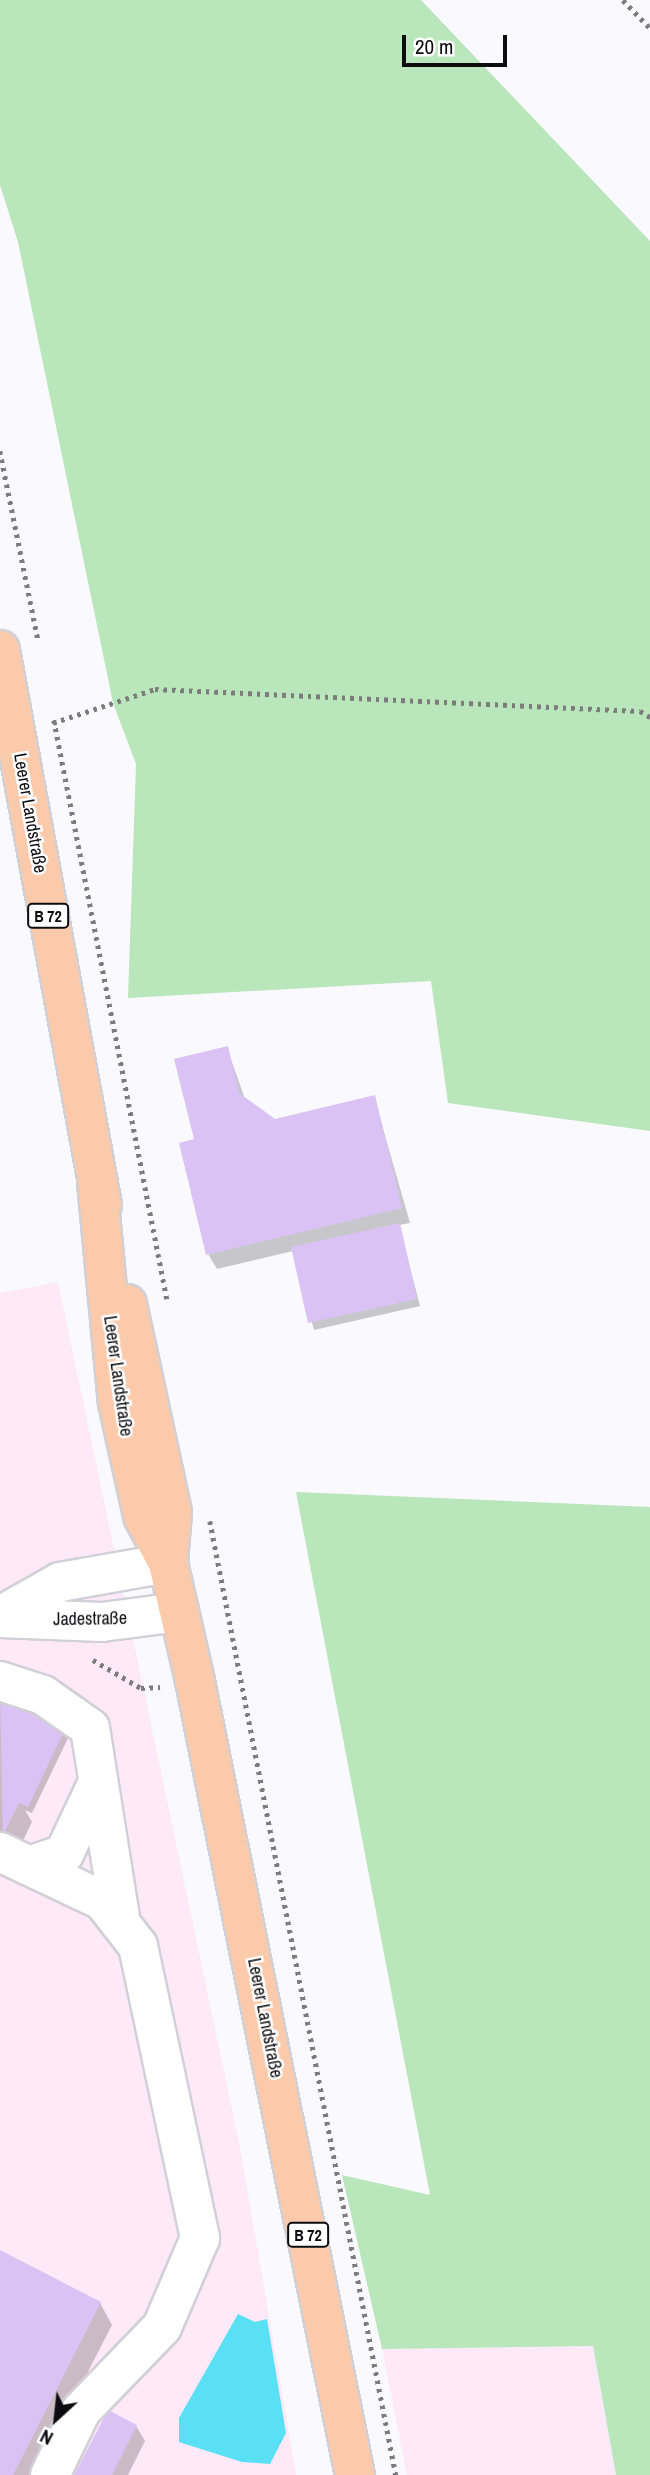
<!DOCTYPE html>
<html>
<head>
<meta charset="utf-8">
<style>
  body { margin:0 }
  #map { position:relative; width:650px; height:2475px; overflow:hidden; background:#f9f9fe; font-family:"Archivo Narrow",sans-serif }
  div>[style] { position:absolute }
  .commercial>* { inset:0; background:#fde9f8 }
  .green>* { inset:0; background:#b9e6ba }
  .water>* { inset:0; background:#5ae0f4 }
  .shadow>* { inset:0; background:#0003 }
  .building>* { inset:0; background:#dac3f4 }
  .path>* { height:4.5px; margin-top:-2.25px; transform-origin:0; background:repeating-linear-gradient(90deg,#7c7c7f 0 3.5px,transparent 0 8.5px) }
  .roads { filter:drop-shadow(2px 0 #d1d0d7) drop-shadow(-2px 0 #d1d0d7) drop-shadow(0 2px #d1d0d7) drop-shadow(0 -2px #d1d0d7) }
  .minor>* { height:38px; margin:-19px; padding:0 19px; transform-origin:19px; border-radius:19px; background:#fff }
  .major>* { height:38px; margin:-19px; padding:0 19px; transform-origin:19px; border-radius:19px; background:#facaaa }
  span { translate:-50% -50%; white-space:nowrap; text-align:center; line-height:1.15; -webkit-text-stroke:5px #fff; paint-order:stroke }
  .shield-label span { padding:2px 5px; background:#fff; border:2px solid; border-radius:5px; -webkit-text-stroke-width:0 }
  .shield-label { font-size:16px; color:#0d0d0f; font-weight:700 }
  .street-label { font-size:18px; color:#0d0d0f }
  .north { position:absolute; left:21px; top:2384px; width:70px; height:70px; -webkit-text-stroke:5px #fff; paint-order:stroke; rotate:207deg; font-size:19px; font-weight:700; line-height:28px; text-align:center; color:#0d0d0f }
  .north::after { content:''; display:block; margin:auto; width:24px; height:32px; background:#0d0d0f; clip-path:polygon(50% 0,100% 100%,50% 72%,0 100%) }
  .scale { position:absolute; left:402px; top:35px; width:105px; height:32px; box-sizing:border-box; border:4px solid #0d0d0f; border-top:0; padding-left:9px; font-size:21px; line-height:24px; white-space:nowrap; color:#0d0d0f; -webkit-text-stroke:5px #fff; paint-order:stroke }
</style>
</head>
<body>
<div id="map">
  <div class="commercial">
    <i style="clip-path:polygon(58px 1282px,241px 2152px,296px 2475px,0 2475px,0 1293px)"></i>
    <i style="clip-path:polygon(593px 2346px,616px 2475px,407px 2475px,382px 2349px)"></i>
  </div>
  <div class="green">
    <i style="clip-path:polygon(0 0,421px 0,650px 241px,650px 1131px,448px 1103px,431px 981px,128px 998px,136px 764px,113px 703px,18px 242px,0 185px)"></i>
    <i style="clip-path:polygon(296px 1492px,650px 1507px,650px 2475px,616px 2475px,593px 2346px,382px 2349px,342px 2175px,430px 2195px)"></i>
  </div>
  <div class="water">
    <i style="clip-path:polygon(238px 2314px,255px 2322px,267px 2319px,286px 2433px,270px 2464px,242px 2462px,179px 2442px,179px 2418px)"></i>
  </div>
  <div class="shadow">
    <i style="clip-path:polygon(227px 1048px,245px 1099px,275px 1121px,374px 1097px,410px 1223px,399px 1225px,420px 1306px,314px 1330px,293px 1251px,217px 1269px,208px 1254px,196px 1140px)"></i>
    <i style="clip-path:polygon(0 1692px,71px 1732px,32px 1813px,25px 1810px,32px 1822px,16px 1855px,0 1847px)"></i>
    <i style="clip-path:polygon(0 2252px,100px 2303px,112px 2325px,35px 2475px,0 2475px)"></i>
    <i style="clip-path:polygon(136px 2426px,145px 2441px,128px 2475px,76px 2475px)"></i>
  </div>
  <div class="building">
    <i style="clip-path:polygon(228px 1046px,239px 1093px,275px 1119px,375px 1095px,402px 1208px,206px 1255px,179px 1143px,194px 1139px,174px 1059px)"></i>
    <i style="clip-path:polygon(400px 1223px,417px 1299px,308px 1323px,291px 1247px)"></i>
    <i style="clip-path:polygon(0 1690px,68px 1723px,28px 1807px,19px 1803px,3px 1835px)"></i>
    <i style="clip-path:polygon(0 2250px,101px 2302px,13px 2475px,0 2475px)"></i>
    <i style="clip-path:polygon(108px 2410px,137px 2425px,112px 2475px,74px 2475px)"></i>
  </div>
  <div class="path">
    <i style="left:623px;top:0;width:39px;rotate:46deg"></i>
    <i style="left:0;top:451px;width:193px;rotate:78.6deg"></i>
    <i style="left:54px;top:720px;width:590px;rotate:78.96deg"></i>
    <i style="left:53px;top:723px;width:108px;rotate:-18.4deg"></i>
    <i style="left:155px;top:689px;width:485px;rotate:2.6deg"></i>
    <i style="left:640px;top:711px;width:12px;rotate:31deg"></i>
    <i style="left:210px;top:1521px;width:972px;rotate:78.97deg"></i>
    <i style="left:93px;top:1660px;width:56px;rotate:30.3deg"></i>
    <i style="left:141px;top:1688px;width:19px;rotate:-3deg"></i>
  </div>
  <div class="roads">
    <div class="minor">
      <i style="left:0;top:1616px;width:69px;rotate:-29.5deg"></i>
      <i style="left:60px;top:1582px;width:110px;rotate:-10deg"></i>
      <i style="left:0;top:1618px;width:102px;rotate:2.2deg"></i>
      <i style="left:102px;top:1622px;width:78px;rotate:-7.4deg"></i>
      <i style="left:0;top:1681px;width:45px;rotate:18deg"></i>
      <i style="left:43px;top:1695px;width:57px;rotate:35.1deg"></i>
      <i style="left:90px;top:1728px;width:191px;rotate:81deg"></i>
      <i style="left:0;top:1852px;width:114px;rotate:25.4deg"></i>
      <i style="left:103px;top:1901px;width:57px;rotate:52.1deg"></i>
      <i style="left:138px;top:1946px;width:299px;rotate:78deg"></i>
      <i style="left:200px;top:2238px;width:97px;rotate:113.1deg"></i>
      <i style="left:162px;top:2327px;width:117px;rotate:134deg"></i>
      <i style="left:81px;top:2411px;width:71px;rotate:115.8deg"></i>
      <i style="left:29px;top:1866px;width:37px;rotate:-19deg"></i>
      <i style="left:64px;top:1854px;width:80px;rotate:-64.7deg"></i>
    </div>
    <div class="major">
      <i style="left:0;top:650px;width:564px;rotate:79.59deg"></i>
      <i style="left:97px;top:1182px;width:222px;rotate:84.6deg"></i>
      <i style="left:118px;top:1403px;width:116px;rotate:77.5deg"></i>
      <i style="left:143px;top:1516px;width:53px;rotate:62deg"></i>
      <i style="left:168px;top:1563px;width:121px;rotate:77.1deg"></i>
      <i style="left:195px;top:1681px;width:810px;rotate:78.61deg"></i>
      <i style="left:127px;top:1304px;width:213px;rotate:77.8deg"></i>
      <i style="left:172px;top:1512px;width:51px;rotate:94.5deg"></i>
    </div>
  </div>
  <div class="shield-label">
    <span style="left:48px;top:916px">B 72</span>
    <span style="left:308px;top:2235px">B 72</span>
  </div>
  <div class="street-label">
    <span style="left:30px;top:813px;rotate:80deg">Leerer Landstraße</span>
    <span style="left:118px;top:1376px;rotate:82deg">Leerer Landstraße</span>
    <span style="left:90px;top:1619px;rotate:-1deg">Jadestraße</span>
    <span style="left:265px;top:2018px;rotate:79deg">Leerer Landstraße</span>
  </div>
  <div class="north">N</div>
  <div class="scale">20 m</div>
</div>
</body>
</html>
